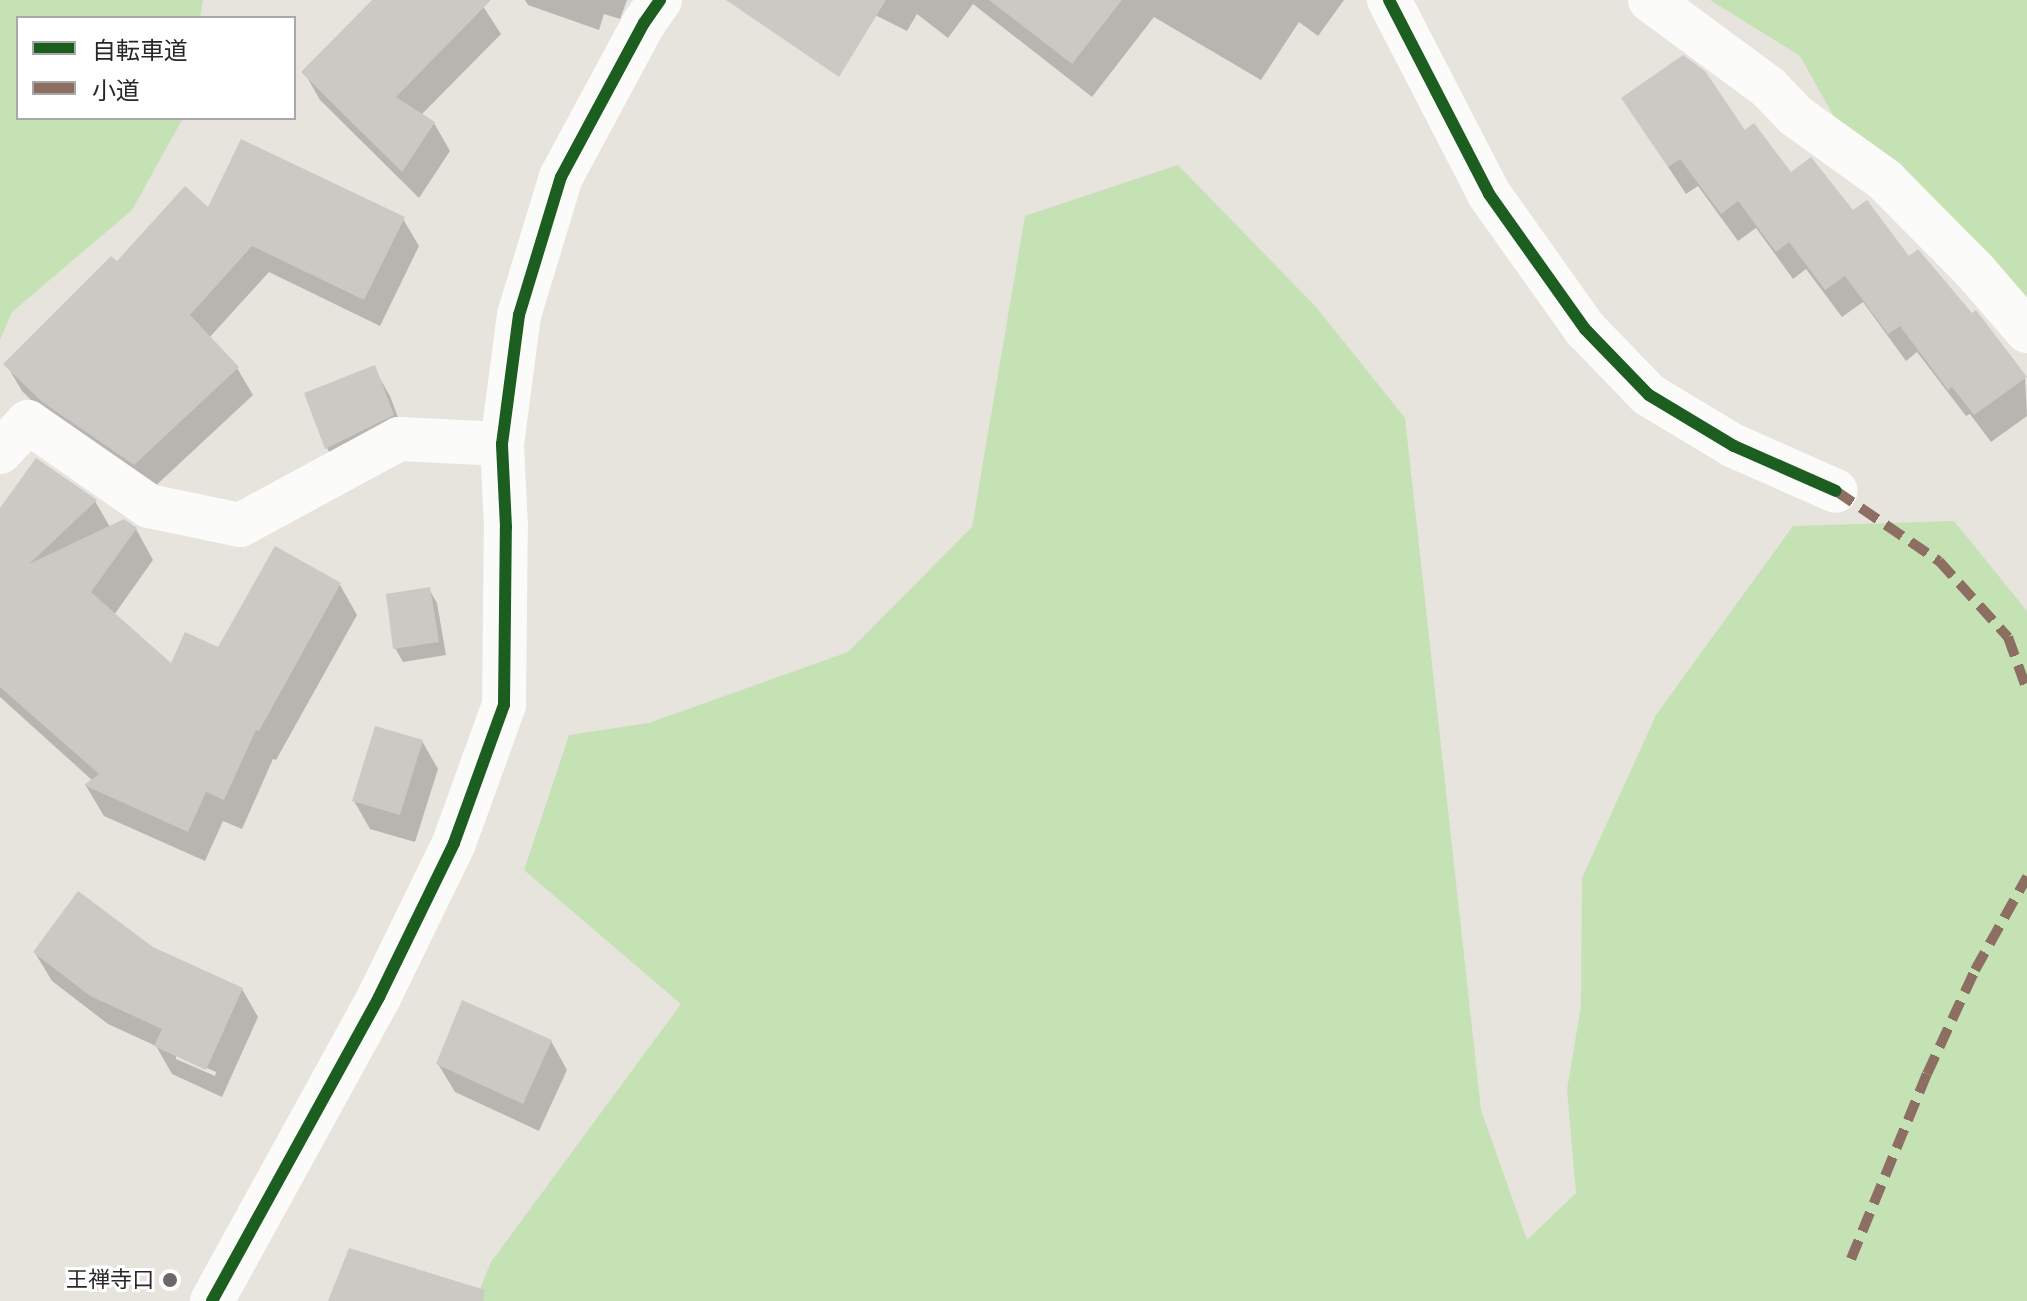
<!DOCTYPE html>
<html>
<head>
<meta charset="utf-8">
<style>
  body { margin:0 }
  #map { position:relative; width:2027px; height:1301px; overflow:hidden; background:#e7e3dd; font-family:Manrope,"Noto Sans JP",sans-serif }
  div>[style] { position:absolute }
  .green>* { inset:0; background:#c5e2b5 }
  .shadow>* { inset:0; background:#0003 }
  .building>* { inset:0; background:#ccc9c4 }
  .minor>* { height:44px; margin:-22px; padding:0 22px; transform-origin:22px; border-radius:22px; background:#fbfbfa }
  .quiet>* { height:10px; margin-top:-5px; transform-origin:0; background:repeating-linear-gradient(90deg,#8d6e63 0 20px,transparent 0 30px) }
  .cycleway>* { height:12px; margin:-6px; padding:0 6px; transform-origin:6px; border-radius:6px; background:#1b5e20 }
  .dots>* { width:22px; height:22px; translate:-50% -50%; box-sizing:border-box; border:4px solid #fff; border-radius:50% }
  span { translate:-50% -50%; white-space:nowrap; text-align:center; line-height:1.15; -webkit-text-stroke:6px #fff; paint-order:stroke }
  .poi-label { font-size:22px; color:#282828 }
  .right { translate:-100% -50%; text-align:right }
  .legend { position:absolute; left:16px; top:16px; width:280px; height:104px; box-sizing:border-box; background:#fff; border:2px solid #a9a9a9; margin:0; padding:10px 14px; list-style:none; font-size:24px; color:#282828 }
  .legend li { display:flex; align-items:center; gap:16px; height:40px }
  .legend b { width:40px; border:2px solid #a9a9a9 }
</style>
</head>
<body>
<div id="map">
  <div class="green">
    <i style="clip-path:polygon(0 0,203px 0,200px 18px,18px 18px,18px 118px,183px 118px,132px 210px,12px 312px,0 340px)"></i>
    <i style="clip-path:polygon(1710px 0,2027px 0,2027px 320px,1859px 161px,1800px 56px)"></i>
    <i style="clip-path:polygon(1178px 165px,1316px 307px,1405px 418px,1481px 1110px,1527px 1240px,1576px 1193px,1567px 1090px,1581px 1006px,1582px 878px,1656px 715px,1793px 526px,1954px 521px,2027px 611px,2027px 1301px,475px 1301px,491px 1262px,681px 1004px,524px 870px,569px 735px,649px 723px,848px 652px,972px 527px,1025px 216px)"></i>
  </div>
  <div class="shadow">
    <i style="clip-path:polygon(375px 0,479px 0,501px 34px,421px 115px,434px 123px,450px 151px,419px 198px,320px 100px,304px 72px)"></i>
    <i style="clip-path:polygon(525px 0,627px 0,620px 19px,604px 14px,599px 30px,528px 5px)"></i>
    <i style="clip-path:polygon(845px 0,1344px 0,1318px 36px,1299px 22px,1261px 80px,1154px 17px,1092px 97px,973px 4px,948px 38px,917px 14px,907px 31px)"></i>
    <i style="clip-path:polygon(1623px 99px,1745px 133px,1791px 175px,1853px 213px,1909px 259px,2025px 378px,2027px 416px,1991px 442px,1970px 414px,1966px 416px,1917px 352px,1906px 361px,1863px 302px,1842px 317px,1806px 269px,1793px 279px,1756px 228px,1738px 241px,1698px 186px,1686px 194px)"></i>
    <i style="clip-path:polygon(209px 211px,403px 219px,419px 246px,380px 326px,269px 272px,209px 338px,237px 368px,253px 395px,150px 491px,59px 428px,22px 391px,6px 364px,117px 264px)"></i>
    <i style="clip-path:polygon(374px 368px,390px 396px,408px 444px,343px 476px,327px 448px,306px 394px)"></i>
    <i style="clip-path:polygon(95px 501px,110px 527px,136px 529px,153px 560px,114px 615px,172px 667px,219px 649px,340px 585px,357px 615px,276px 760px,273px 759px,242px 829px,223px 821px,205px 861px,104px 816px,86px 786px,93px 781px,0 697px,0 512px)"></i>
    <i style="clip-path:polygon(429px 589px,437px 603px,446px 655px,403px 662px,395px 648px)"></i>
    <i style="clip-path:polygon(422px 741px,438px 769px,415px 842px,370px 829px,354px 801px)"></i>
    <i style="clip-path:polygon(evenodd,152px 948px,242px 989px,258px 1017px,222px 1097px,172px 1074px,156px 1046px,108px 1024px,52px 981px,35px 953px,152px 948px,176px 1054px,216px 1072px,215px 1076px,176px 1059px,176px 1054px)"></i>
    <i style="clip-path:polygon(551px 1041px,567px 1070px,539px 1131px,455px 1092px,438px 1064px)"></i>
  </div>
  <div class="building">
    <i style="clip-path:polygon(372px 0,491px 0,396px 97px,435px 122px,402px 172px,301px 72px)"></i>
    <i style="clip-path:polygon(726px 0,886px 0,839px 77px)"></i>
    <i style="clip-path:polygon(989px 0,1122px 0,1072px 64px)"></i>
    <i style="clip-path:polygon(1683px 55px,1705px 71px,1745px 130px,1754px 123px,1791px 172px,1811px 157px,1853px 210px,1867px 200px,1909px 256px,1918px 249px,1972px 313px,1976px 310px,2027px 377px,1974px 415px,1952px 387px,1948px 390px,1900px 326px,1888px 334px,1845px 276px,1825px 290px,1789px 242px,1776px 252px,1738px 201px,1721px 214px,1680px 159px,1668px 167px,1621px 98px)"></i>
    <i style="clip-path:polygon(241px 139px,405px 217px,364px 300px,252px 246px,190px 315px,239px 367px,134px 465px,41px 401px,3px 364px,111px 256px,117px 261px,185px 186px,208px 207px)"></i>
    <i style="clip-path:polygon(375px 365px,394px 415px,325px 449px,304px 393px)"></i>
    <i style="clip-path:polygon(36px 458px,97px 500px,29px 564px,124px 519px,137px 528px,91px 592px,171px 663px,185px 632px,218px 647px,275px 546px,341px 583px,259px 731px,256px 730px,224px 800px,206px 792px,188px 832px,84px 785px,99px 774px,0 687px,0 508px)"></i>
    <i style="clip-path:polygon(430px 587px,439px 642px,393px 649px,386px 594px)"></i>
    <i style="clip-path:polygon(375px 726px,423px 740px,400px 815px,352px 801px)"></i>
    <i style="clip-path:polygon(78px 891px,153px 947px,243px 988px,206px 1070px,154px 1046px,162px 1029px,90px 996px,33px 952px)"></i>
    <i style="clip-path:polygon(462px 1000px,552px 1040px,523px 1104px,436px 1064px)"></i>
    <i style="clip-path:polygon(349px 1248px,485px 1290px,483px 1301px,328px 1301px)"></i>
  </div>
  <div class="minor">
    <i style="left:1389px;top:0;width:218px;rotate:62.7deg"></i>
    <i style="left:1489px;top:194px;width:166px;rotate:54.6deg"></i>
    <i style="left:1585px;top:329px;width:92px;rotate:45.9deg"></i>
    <i style="left:1649px;top:395px;width:99px;rotate:31deg"></i>
    <i style="left:1734px;top:446px;width:111px;rotate:23.8deg"></i>
    <i style="left:1650px;top:0;width:147px;rotate:36.4deg"></i>
    <i style="left:1768px;top:87px;width:40px;rotate:46deg"></i>
    <i style="left:1796px;top:116px;width:110px;rotate:35.7deg"></i>
    <i style="left:1885px;top:180px;width:129px;rotate:45.3deg"></i>
    <i style="left:1976px;top:272px;width:78px;rotate:49.2deg"></i>
    <i style="left:0;top:452px;width:41px;rotate:-47deg"></i>
    <i style="left:28px;top:422px;width:147px;rotate:34.8deg"></i>
    <i style="left:149px;top:506px;width:93px;rotate:11.8deg"></i>
    <i style="left:240px;top:525px;width:181px;rotate:-28.4deg"></i>
    <i style="left:399px;top:439px;width:103px;rotate:2.8deg"></i>
    <i style="left:212px;top:1301px;width:347px;rotate:-61.2deg"></i>
    <i style="left:379px;top:997px;width:171px;rotate:-64deg"></i>
    <i style="left:454px;top:843px;width:147px;rotate:-70.1deg"></i>
    <i style="left:504px;top:705px;width:178px;rotate:-89.4deg"></i>
    <i style="left:506px;top:527px;width:83px;rotate:-92.8deg"></i>
    <i style="left:502px;top:444px;width:130px;rotate:-82.5deg"></i>
    <i style="left:519px;top:315px;width:144px;rotate:-73.1deg"></i>
    <i style="left:561px;top:177px;width:175px;rotate:-61.7deg"></i>
    <i style="left:644px;top:23px;width:28px;rotate:-55deg"></i>
  </div>
  <div class="quiet">
    <i style="left:1836px;top:491px;width:125px;rotate:34.2deg"></i>
    <i style="left:1939px;top:561px;width:103px;rotate:47.8deg"></i>
    <i style="left:2008px;top:637px;width:56px;rotate:70.3deg"></i>
    <i style="left:1851px;top:1259px;width:200px;rotate:-67.7deg"></i>
    <i style="left:1927px;top:1074px;width:115px;rotate:-65.2deg"></i>
    <i style="left:1975px;top:970px;width:107px;rotate:-60.8deg"></i>
  </div>
  <div class="cycleway">
    <i style="left:1389px;top:0;width:218px;rotate:62.7deg"></i>
    <i style="left:1489px;top:194px;width:166px;rotate:54.6deg"></i>
    <i style="left:1585px;top:329px;width:92px;rotate:45.9deg"></i>
    <i style="left:1649px;top:395px;width:99px;rotate:31deg"></i>
    <i style="left:1734px;top:446px;width:111px;rotate:23.8deg"></i>
    <i style="left:212px;top:1301px;width:347px;rotate:-61.2deg"></i>
    <i style="left:379px;top:997px;width:171px;rotate:-64deg"></i>
    <i style="left:454px;top:843px;width:147px;rotate:-70.1deg"></i>
    <i style="left:504px;top:705px;width:178px;rotate:-89.4deg"></i>
    <i style="left:506px;top:527px;width:83px;rotate:-92.8deg"></i>
    <i style="left:502px;top:444px;width:130px;rotate:-82.5deg"></i>
    <i style="left:519px;top:315px;width:144px;rotate:-73.1deg"></i>
    <i style="left:561px;top:177px;width:175px;rotate:-61.7deg"></i>
    <i style="left:644px;top:23px;width:28px;rotate:-55deg"></i>
  </div>
  <div class="dots">
    <i style="left:170px;top:1280px;background:#6b6967"></i>
  </div>
  <div class="poi-label">
    <span class="right" style="left:154px;top:1280px">王禅寺口</span>
  </div>
  <ul class="legend">
  <li><b style="height:10px;background:#1b5e20"></b>自転車道</li>
  <li><b style="height:10px;background:#8d6e63"></b>小道</li>
  </ul>
</div>
</body>
</html>
